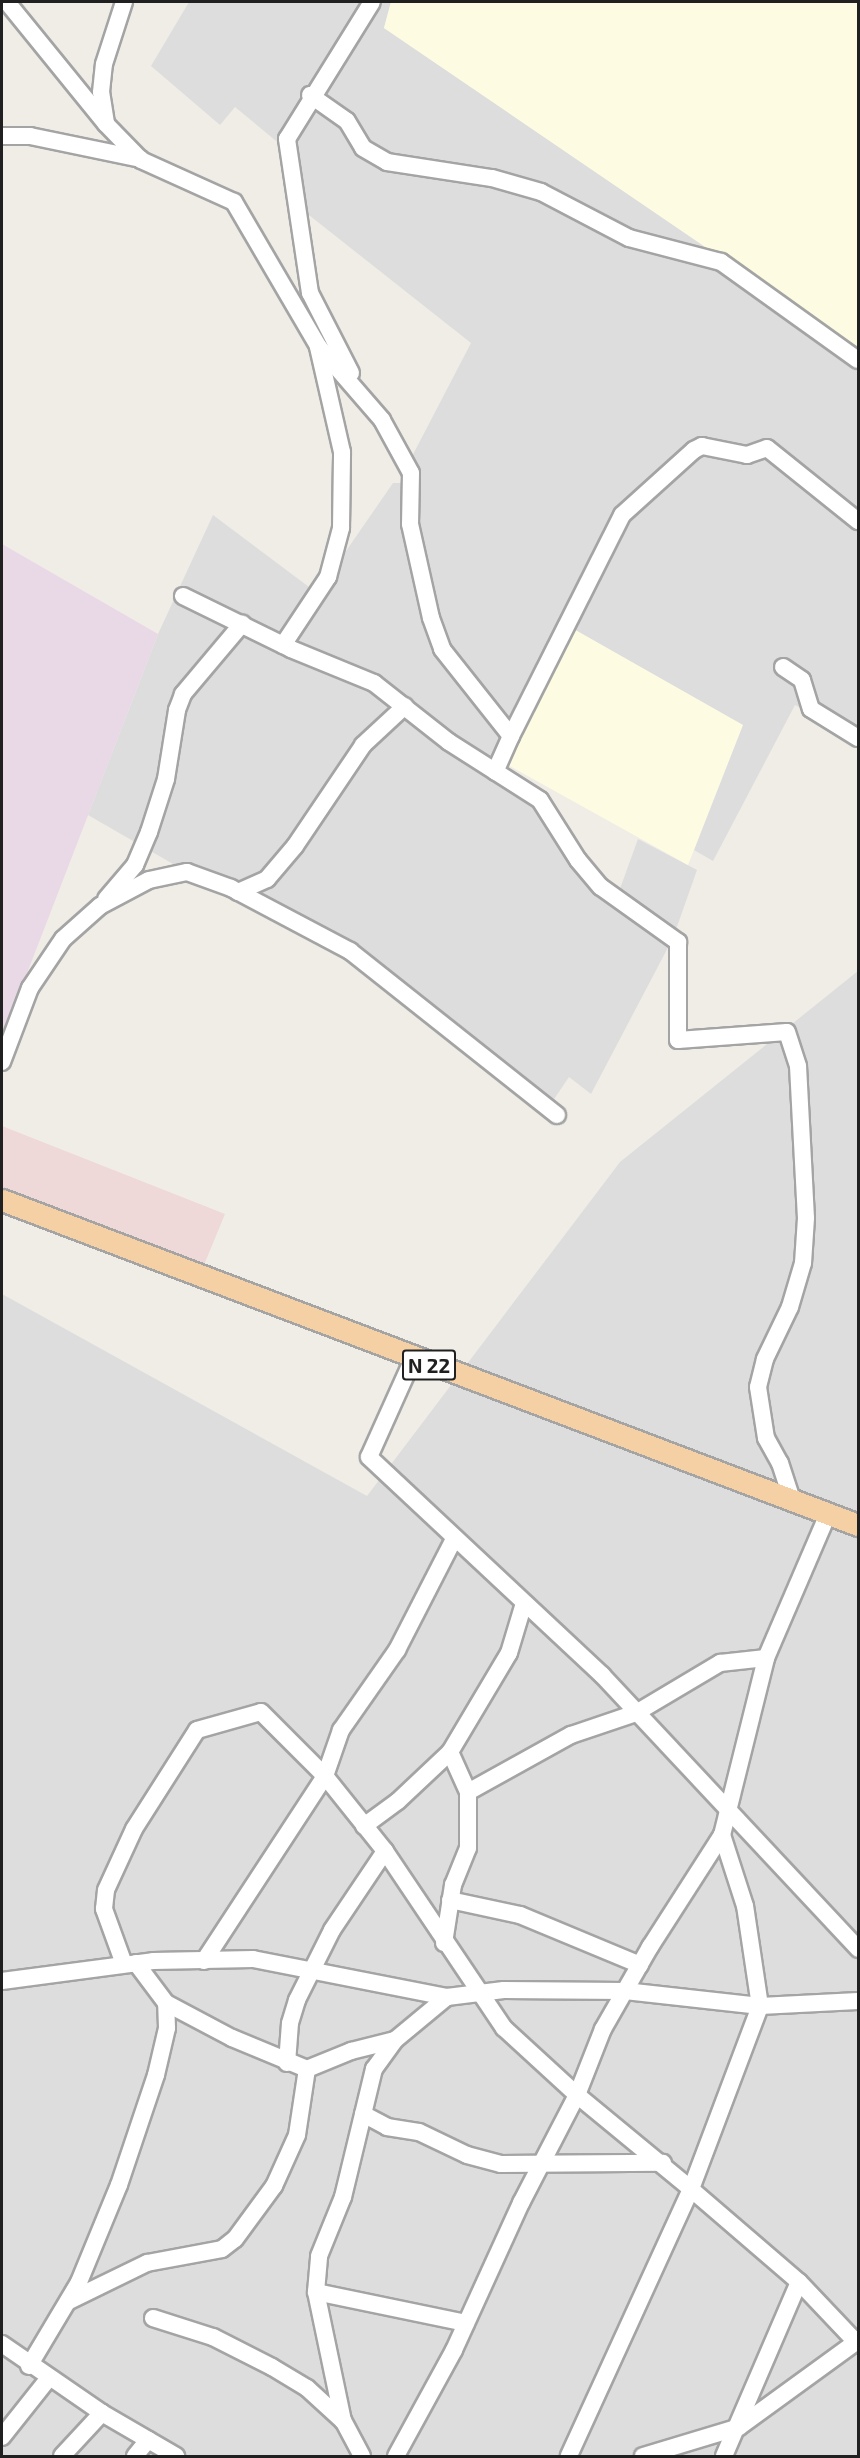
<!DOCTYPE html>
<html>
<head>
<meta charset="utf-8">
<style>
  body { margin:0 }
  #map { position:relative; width:860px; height:2458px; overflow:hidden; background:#f0ede7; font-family:"Exo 2",sans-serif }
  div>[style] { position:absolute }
  .residential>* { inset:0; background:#dedddd }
  .commercial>* { inset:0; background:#efd8d8 }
  .industrial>* { inset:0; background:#e9d9e6 }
  .education>* { inset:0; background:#fdfce3 }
  .roads { filter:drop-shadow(2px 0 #a4a4a4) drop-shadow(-2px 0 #a4a4a4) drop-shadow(0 2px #a4a4a4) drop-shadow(0 -2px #a4a4a4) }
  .minor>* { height:16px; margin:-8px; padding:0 8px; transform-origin:8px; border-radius:8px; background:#fff }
  .major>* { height:21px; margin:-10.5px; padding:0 10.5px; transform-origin:10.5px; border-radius:10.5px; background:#f6d0a5 }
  span { translate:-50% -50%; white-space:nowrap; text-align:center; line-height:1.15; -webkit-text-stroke:6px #fff; paint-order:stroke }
  .shield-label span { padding:2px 4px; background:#fff; border:2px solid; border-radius:4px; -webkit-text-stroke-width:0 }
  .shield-label { font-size:20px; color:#202020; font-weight:700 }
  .frame { position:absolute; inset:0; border:3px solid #202020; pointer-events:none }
</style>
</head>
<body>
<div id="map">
  <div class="residential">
    <i style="clip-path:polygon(189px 2px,391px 2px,384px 28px,858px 351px,858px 737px,795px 705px,713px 861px,694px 850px,742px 725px,570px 627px,495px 772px,540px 800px,617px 897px,638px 839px,697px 870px,673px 938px,591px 1094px,569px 1077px,548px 1108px,350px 951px,187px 872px,88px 815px,158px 634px,213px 515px,317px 593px,393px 483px,411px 483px,407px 466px,471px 343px,295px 204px,281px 145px,235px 107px,220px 125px,151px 66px)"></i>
    <i style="clip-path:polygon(858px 971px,858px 2456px,2px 2456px,2px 1294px,367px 1496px,620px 1162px)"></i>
  </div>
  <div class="commercial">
    <i style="clip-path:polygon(2px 1126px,225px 1214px,199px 1277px,2px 1200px)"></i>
  </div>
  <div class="industrial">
    <i style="clip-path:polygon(2px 544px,158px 634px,2px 1038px)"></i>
  </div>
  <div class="education">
    <i style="clip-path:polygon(391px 2px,858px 2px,858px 351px,384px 28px)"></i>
    <i style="clip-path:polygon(570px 627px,743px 725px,688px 865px,506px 764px)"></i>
  </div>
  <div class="roads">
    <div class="minor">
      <i style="left:7px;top:2px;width:157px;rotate:50.9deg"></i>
      <i style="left:106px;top:124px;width:50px;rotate:45.8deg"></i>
      <i style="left:141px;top:160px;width:102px;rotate:24.3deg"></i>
      <i style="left:234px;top:202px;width:167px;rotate:59.7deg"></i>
      <i style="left:318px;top:346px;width:98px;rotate:49.1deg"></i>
      <i style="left:382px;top:420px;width:60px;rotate:61.3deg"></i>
      <i style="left:411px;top:473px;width:51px;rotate:91.1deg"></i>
      <i style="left:410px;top:524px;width:96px;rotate:77.4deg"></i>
      <i style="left:431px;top:618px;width:33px;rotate:70deg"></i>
      <i style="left:442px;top:649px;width:111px;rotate:51.6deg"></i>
      <i style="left:511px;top:736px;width:39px;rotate:114deg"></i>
      <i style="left:310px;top:95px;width:45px;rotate:35.1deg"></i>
      <i style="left:347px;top:121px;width:31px;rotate:59deg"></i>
      <i style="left:363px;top:148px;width:28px;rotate:30deg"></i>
      <i style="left:387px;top:162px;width:106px;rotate:8.7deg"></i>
      <i style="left:492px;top:178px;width:51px;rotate:15.9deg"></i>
      <i style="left:541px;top:192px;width:99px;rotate:27.6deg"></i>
      <i style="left:629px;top:238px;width:95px;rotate:14.6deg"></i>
      <i style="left:721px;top:262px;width:168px;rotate:35.6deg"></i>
      <i style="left:106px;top:123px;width:31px;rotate:-99deg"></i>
      <i style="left:101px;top:92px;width:28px;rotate:-84deg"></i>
      <i style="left:104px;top:64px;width:65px;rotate:-72.1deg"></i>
      <i style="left:2px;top:136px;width:28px"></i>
      <i style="left:30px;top:136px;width:113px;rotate:11.7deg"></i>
      <i style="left:351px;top:373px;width:90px;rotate:-117.1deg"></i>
      <i style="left:310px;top:293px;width:156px;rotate:-98.5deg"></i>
      <i style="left:287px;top:139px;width:161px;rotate:-58.2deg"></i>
      <i style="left:183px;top:596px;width:120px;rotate:26.1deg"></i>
      <i style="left:291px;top:649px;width:90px;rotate:22.3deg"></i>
      <i style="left:374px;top:683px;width:95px;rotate:38.2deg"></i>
      <i style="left:449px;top:742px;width:108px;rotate:32.5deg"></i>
      <i style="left:540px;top:800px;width:71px;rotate:57.7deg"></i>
      <i style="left:578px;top:860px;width:35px;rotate:50deg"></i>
      <i style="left:601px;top:887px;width:95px;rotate:35.5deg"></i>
      <i style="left:678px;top:942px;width:98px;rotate:90deg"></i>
      <i style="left:678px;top:1040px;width:109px;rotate:-4.2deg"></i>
      <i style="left:787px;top:1032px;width:36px;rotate:72deg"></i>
      <i style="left:798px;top:1066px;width:152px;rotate:87deg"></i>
      <i style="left:806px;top:1218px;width:45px;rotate:93.8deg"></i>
      <i style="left:803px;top:1263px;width:46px;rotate:106.5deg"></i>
      <i style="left:790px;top:1307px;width:58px;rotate:115.7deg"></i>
      <i style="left:765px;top:1359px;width:29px;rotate:104deg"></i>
      <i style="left:758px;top:1387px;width:52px;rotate:81.1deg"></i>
      <i style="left:766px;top:1438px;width:29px;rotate:61deg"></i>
      <i style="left:780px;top:1463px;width:39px;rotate:72deg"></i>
      <i style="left:283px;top:645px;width:82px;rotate:-56.5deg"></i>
      <i style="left:328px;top:577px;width:51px;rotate:-75.1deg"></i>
      <i style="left:341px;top:528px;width:76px;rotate:-89.2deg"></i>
      <i style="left:342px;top:452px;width:108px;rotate:-102.9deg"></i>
      <i style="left:783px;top:667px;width:23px;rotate:34deg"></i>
      <i style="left:802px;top:680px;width:30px;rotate:73deg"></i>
      <i style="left:811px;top:709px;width:55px;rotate:31.7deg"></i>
      <i style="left:511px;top:736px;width:247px;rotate:-63.3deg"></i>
      <i style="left:622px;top:515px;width:97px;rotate:-42.1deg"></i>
      <i style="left:694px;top:450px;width:9px;rotate:-27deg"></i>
      <i style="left:702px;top:446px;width:46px;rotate:11.3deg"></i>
      <i style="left:747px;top:455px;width:21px;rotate:-19deg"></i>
      <i style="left:767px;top:448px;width:117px;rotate:38.7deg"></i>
      <i style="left:238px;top:892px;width:32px;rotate:-24deg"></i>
      <i style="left:267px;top:879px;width:43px;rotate:-49.7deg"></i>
      <i style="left:295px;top:846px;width:122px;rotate:-56deg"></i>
      <i style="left:363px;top:745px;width:57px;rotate:-42.9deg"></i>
      <i style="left:106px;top:899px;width:45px;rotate:-49.5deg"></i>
      <i style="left:135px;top:865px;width:36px;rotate:-67deg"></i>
      <i style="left:149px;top:832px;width:56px;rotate:-72.2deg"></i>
      <i style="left:166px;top:779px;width:70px;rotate:-80.9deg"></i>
      <i style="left:177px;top:710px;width:17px;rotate:-69deg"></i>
      <i style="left:183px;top:694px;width:92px;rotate:-49.9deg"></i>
      <i style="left:2px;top:1062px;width:79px;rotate:-69.3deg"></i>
      <i style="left:30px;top:988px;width:59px;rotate:-56deg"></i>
      <i style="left:63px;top:939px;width:50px;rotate:-41.7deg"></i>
      <i style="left:100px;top:906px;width:55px;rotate:-28deg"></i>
      <i style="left:149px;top:880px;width:39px;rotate:-12deg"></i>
      <i style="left:187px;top:872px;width:47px;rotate:20deg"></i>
      <i style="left:231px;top:888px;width:135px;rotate:27.9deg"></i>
      <i style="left:350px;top:951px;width:264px;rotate:38.4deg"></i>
      <i style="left:413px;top:1359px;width:107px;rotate:114.2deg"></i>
      <i style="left:369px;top:1457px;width:319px;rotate:43.1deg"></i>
      <i style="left:602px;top:1675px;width:375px;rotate:46.9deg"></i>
      <i style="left:468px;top:1792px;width:118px;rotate:-29deg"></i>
      <i style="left:571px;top:1735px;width:69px;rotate:-18.7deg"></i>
      <i style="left:636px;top:1713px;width:98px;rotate:-30.8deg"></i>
      <i style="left:720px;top:1663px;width:46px;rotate:-6.2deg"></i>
      <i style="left:364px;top:1826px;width:42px;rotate:-36.3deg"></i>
      <i style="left:398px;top:1801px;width:71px;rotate:-43.3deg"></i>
      <i style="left:450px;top:1900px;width:72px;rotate:12.1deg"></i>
      <i style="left:520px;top:1915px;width:130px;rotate:22.6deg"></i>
      <i style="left:444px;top:1943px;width:59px;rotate:-81.2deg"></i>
      <i style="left:453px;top:1885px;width:40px;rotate:-68deg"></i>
      <i style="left:468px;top:1848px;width:56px;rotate:-90deg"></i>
      <i style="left:468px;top:1792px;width:44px;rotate:-114.2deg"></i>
      <i style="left:450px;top:1752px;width:115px;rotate:-59.2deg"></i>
      <i style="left:509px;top:1653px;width:52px;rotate:-73.3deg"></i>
      <i style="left:204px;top:1961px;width:221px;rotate:-56.8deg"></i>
      <i style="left:325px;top:1776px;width:49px;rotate:-70.8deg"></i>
      <i style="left:341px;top:1730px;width:98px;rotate:-55deg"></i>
      <i style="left:397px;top:1650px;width:125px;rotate:-62.8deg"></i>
      <i style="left:124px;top:1964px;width:59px;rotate:-110deg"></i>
      <i style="left:104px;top:1909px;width:19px;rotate:-84deg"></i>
      <i style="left:106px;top:1890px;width:67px;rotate:-65.3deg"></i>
      <i style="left:134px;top:1829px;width:117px;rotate:-57.5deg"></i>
      <i style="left:197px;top:1730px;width:66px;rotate:-15.7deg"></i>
      <i style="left:261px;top:1712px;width:91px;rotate:45deg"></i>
      <i style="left:325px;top:1776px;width:96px;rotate:51.3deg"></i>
      <i style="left:385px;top:1851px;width:213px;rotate:56.1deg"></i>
      <i style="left:504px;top:2028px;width:99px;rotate:42.5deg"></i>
      <i style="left:577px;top:2095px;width:148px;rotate:39.5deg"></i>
      <i style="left:691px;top:2189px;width:294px;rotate:114.6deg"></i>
      <i style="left:2px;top:1981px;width:152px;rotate:-7.5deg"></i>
      <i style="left:153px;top:1961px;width:100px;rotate:-1.1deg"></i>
      <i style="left:253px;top:1959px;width:198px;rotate:11.1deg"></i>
      <i style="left:447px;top:1997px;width:57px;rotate:-7deg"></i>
      <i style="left:504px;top:1990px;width:121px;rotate:0.5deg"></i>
      <i style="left:625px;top:1991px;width:136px;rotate:6.3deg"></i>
      <i style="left:760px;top:2006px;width:98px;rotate:-2.9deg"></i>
      <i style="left:287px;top:2063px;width:40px;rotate:-85.7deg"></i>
      <i style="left:290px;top:2023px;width:24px;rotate:-73deg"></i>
      <i style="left:297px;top:2000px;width:78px;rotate:-63.4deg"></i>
      <i style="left:332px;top:1930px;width:95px;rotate:-56.1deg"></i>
      <i style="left:307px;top:2069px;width:48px;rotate:-22.2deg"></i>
      <i style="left:351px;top:2051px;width:45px;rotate:-14deg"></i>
      <i style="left:363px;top:2114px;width:27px;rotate:28deg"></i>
      <i style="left:387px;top:2127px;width:32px;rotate:9deg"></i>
      <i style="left:419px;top:2132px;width:53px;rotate:25.6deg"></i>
      <i style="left:467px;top:2155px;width:35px;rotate:15deg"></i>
      <i style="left:501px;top:2164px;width:162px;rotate:-0.4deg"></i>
      <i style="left:316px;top:2292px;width:36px;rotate:-85deg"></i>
      <i style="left:319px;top:2256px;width:64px;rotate:-67.9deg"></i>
      <i style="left:343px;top:2197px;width:132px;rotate:-76.4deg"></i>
      <i style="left:374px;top:2069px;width:36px;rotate:-54deg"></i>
      <i style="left:395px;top:2040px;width:67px;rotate:-39.6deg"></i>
      <i style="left:69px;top:2301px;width:87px;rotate:-26deg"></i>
      <i style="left:147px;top:2263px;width:76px;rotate:-10.6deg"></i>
      <i style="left:222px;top:2249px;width:16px;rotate:-38deg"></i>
      <i style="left:235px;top:2239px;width:66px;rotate:-53.7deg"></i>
      <i style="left:274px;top:2186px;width:56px;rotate:-65.7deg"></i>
      <i style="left:297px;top:2135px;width:67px;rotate:-81.4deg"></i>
      <i style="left:307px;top:2069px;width:81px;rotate:-157.5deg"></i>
      <i style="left:232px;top:2038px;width:75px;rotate:-152.1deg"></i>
      <i style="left:166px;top:2003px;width:50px;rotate:-126.9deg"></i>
      <i style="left:153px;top:2318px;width:63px;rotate:17.6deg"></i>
      <i style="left:213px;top:2337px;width:66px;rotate:27deg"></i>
      <i style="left:272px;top:2367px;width:41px;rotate:31deg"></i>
      <i style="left:307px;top:2388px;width:49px;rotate:42.5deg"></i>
      <i style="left:2px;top:2344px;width:121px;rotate:34.6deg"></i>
      <i style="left:102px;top:2413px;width:86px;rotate:30.2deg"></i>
      <i style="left:29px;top:2366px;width:98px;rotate:-59.2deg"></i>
      <i style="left:79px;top:2282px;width:105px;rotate:-67.6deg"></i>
      <i style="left:119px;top:2185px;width:116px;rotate:-71.4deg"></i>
      <i style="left:156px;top:2075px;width:48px;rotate:-76.8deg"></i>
      <i style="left:167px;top:2028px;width:25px;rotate:-92deg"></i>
      <i style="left:2px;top:2437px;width:75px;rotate:-51.5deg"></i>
      <i style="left:62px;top:2456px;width:59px;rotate:-47.1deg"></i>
      <i style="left:135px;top:2456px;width:21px;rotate:-51deg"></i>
      <i style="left:362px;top:2456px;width:40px;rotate:-118deg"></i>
      <i style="left:343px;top:2421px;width:132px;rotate:-101.8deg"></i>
      <i style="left:316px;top:2292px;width:153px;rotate:11.7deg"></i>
      <i style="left:396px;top:2456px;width:121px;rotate:-61.3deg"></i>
      <i style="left:454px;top:2350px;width:162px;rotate:-65.5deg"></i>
      <i style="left:521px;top:2203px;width:122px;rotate:-62.6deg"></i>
      <i style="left:577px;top:2095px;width:71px;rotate:-68.5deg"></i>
      <i style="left:603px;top:2029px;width:95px;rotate:-60.2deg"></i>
      <i style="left:650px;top:1947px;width:133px;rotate:-57.3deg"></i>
      <i style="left:722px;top:1835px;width:182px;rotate:-76deg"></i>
      <i style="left:766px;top:1658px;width:157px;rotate:-66.7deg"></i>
      <i style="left:643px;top:2456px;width:100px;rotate:-16.8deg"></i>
      <i style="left:739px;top:2427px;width:145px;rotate:-36deg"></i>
      <i style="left:856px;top:2342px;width:83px;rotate:-133.5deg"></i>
      <i style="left:799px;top:2282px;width:143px;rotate:-139.3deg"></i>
      <i style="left:691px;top:2189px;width:196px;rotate:-69.3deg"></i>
      <i style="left:760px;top:2006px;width:101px;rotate:-98.5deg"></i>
      <i style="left:745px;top:1906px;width:75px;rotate:-107.9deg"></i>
      <i style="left:724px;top:2456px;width:189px;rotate:-66.7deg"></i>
    </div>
    <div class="major">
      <i style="left:2px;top:1200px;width:916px;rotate:20.79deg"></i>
    </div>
  </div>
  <div class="shield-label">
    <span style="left:429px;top:1365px">N 22</span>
  </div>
  <div class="frame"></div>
</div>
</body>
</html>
